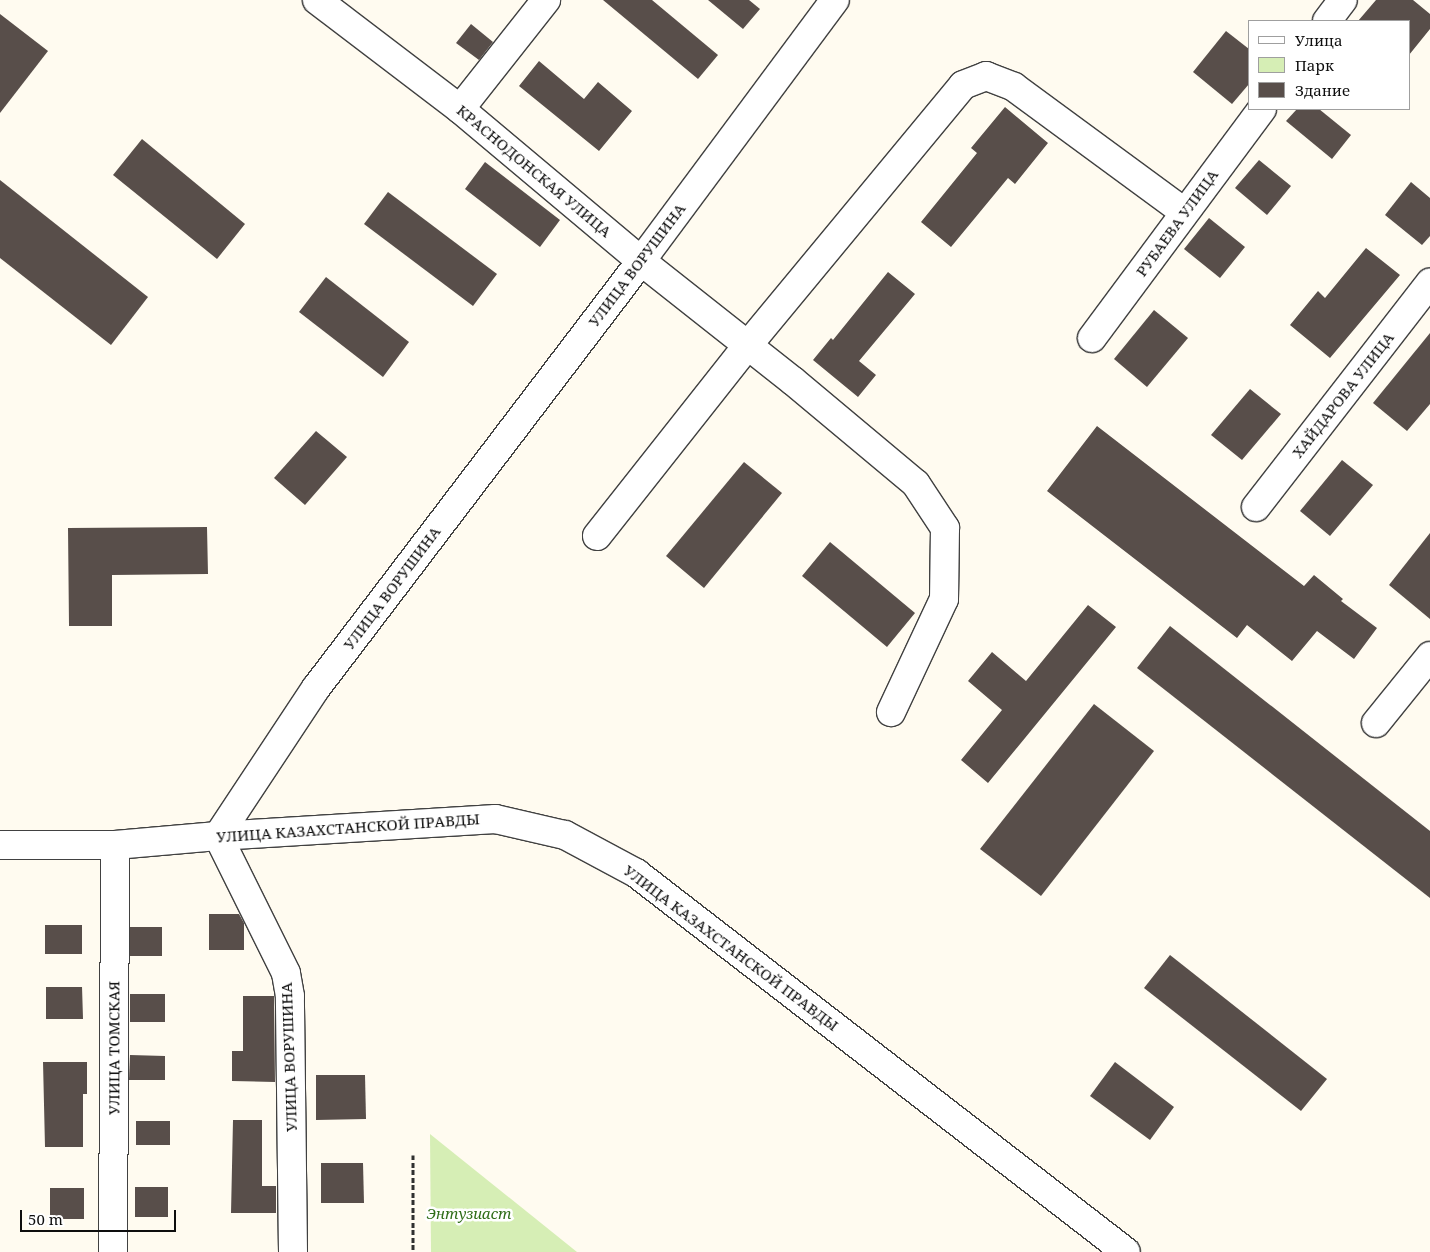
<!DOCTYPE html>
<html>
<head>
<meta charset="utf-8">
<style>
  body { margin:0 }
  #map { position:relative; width:1430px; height:1252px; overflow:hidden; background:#fffbf0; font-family:"Noto Serif",serif }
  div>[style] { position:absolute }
  .green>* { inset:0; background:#d6eeb5 }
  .building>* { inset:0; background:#584e4a }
  .path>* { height:3px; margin-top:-1.5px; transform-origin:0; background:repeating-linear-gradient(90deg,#303030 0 5px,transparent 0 7.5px) }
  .roads { filter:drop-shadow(1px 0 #414141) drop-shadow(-1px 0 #414141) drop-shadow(0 1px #414141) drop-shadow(0 -1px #414141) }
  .minor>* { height:28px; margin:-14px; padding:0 14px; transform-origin:14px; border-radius:14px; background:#fff }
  span { translate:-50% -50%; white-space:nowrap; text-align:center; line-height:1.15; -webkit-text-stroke:5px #fff; paint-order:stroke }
  .street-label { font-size:15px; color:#0e0e0e }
  .park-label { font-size:15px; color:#2f6d18; font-style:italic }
  .legend { position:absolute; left:1248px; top:20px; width:162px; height:90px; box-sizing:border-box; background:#fff; border:1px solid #9f9f9f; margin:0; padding:6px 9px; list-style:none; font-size:15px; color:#0e0e0e }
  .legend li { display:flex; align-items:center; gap:10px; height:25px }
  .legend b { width:25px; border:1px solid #9f9f9f }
  .scale { position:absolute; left:20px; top:1210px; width:156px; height:22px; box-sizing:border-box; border:2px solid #0e0e0e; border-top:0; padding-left:6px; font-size:15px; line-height:18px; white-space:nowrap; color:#0e0e0e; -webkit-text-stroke:4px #fff; paint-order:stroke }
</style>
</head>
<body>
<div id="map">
  <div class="green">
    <i style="clip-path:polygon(430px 1134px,577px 1252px,431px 1252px)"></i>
  </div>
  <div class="building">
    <i style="clip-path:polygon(603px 0,652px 0,718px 55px,698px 79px)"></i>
    <i style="clip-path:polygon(708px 0,749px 0,760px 9px,743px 29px)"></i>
    <i style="clip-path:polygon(1376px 0,1413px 0,1430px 14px,1430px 29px,1409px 55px,1409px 21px,1358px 21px)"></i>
    <i style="clip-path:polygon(0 14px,48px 51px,0 113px)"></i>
    <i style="clip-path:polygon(471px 24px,493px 42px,479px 60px,456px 43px)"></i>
    <i style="clip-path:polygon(1226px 31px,1249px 49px,1249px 84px,1232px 104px,1193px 72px)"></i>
    <i style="clip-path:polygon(539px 61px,584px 99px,598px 82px,632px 111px,599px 151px,519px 86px)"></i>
    <i style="clip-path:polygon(1005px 107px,1048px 143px,1015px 184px,1008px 178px,951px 247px,921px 222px,977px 153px,971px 148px)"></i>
    <i style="clip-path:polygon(1297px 109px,1319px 109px,1351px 135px,1332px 159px,1286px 121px)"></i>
    <i style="clip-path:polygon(142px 139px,245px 224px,217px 259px,113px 175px)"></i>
    <i style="clip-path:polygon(1259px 160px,1291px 186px,1267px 215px,1235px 188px)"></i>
    <i style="clip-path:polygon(485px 162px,560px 220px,540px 247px,465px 189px)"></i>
    <i style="clip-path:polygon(0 180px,148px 297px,111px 345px,0 258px)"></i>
    <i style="clip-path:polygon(1411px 182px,1430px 198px,1430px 236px,1422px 245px,1385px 215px)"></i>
    <i style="clip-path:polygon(388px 192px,497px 274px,473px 306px,364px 224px)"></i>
    <i style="clip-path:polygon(1209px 218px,1245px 247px,1220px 278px,1184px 249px)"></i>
    <i style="clip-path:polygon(1366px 248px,1400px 275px,1330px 358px,1290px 325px,1318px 291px,1325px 298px)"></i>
    <i style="clip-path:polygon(888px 272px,915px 294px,859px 361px,876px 375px,858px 397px,813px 360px,831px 338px,833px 340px)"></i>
    <i style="clip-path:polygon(326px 277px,409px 342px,383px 377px,299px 312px)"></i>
    <i style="clip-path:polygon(1154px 310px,1188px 338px,1147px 387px,1114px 359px)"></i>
    <i style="clip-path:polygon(1430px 333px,1430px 404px,1407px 431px,1373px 403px)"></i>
    <i style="clip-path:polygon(1250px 389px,1281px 414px,1242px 460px,1211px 435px)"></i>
    <i style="clip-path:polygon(1097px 426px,1304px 586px,1314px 575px,1343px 599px,1341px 601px,1377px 628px,1354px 659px,1317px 631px,1292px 661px,1247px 625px,1237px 638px,1047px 491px)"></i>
    <i style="clip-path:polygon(316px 431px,347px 457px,305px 505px,274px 478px)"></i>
    <i style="clip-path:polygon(1342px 460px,1373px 485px,1330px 536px,1300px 511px)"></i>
    <i style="clip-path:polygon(744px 462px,782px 493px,704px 588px,666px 556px)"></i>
    <i style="clip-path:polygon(207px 527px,208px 574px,112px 575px,112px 626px,69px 626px,68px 528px)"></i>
    <i style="clip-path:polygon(1430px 533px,1430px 619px,1389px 585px)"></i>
    <i style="clip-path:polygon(830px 542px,915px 613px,887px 647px,802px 576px)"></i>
    <i style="clip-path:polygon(1088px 605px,1116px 627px,988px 783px,961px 760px,1002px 710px,968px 681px,992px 652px,1026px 681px)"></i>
    <i style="clip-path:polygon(1170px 626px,1430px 831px,1430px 898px,1137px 668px)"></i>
    <i style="clip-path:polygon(1094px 704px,1154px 751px,1041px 896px,980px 849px)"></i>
    <i style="clip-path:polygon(209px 914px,239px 914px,244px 923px,244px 950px,209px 950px)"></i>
    <i style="clip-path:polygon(45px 925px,82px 925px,82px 954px,45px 954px)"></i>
    <i style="clip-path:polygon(130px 927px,162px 927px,162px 956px,130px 956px)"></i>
    <i style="clip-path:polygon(1170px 955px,1327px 1079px,1301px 1111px,1144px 988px)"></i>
    <i style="clip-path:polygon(46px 987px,82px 987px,83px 1019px,46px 1019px)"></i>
    <i style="clip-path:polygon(130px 994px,165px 994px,165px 1022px,130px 1022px)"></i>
    <i style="clip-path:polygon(243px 996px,274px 996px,275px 1082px,232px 1081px,232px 1051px,243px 1051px)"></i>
    <i style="clip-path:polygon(130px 1055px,165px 1056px,165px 1080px,129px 1080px)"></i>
    <i style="clip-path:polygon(43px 1062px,87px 1062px,87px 1094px,83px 1094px,83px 1147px,45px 1147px)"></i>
    <i style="clip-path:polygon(1115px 1062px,1174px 1107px,1150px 1140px,1090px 1096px)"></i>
    <i style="clip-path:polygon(316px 1075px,365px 1075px,366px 1119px,316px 1120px)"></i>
    <i style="clip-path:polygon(233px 1120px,262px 1120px,262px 1186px,276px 1186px,276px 1213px,231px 1213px)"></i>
    <i style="clip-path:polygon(136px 1121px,170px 1121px,170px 1145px,136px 1145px)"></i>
    <i style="clip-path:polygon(321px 1163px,363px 1163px,364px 1203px,321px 1203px)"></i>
    <i style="clip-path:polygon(135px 1187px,168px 1187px,168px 1217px,135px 1217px)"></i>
    <i style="clip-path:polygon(50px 1188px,84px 1188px,84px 1219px,50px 1219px)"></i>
  </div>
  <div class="path">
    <i style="left:413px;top:1155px;width:97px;rotate:90deg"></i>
  </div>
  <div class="roads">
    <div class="minor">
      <i style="left:317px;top:0;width:180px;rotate:37.3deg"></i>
      <i style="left:460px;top:109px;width:236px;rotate:40deg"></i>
      <i style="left:641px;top:261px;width:194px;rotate:38.3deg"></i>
      <i style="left:793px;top:381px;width:160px;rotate:39.9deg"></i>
      <i style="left:916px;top:484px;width:53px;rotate:56.6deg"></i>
      <i style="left:945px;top:528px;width:71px;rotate:90.8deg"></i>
      <i style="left:944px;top:599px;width:125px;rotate:115.1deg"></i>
      <i style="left:1327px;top:21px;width:26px;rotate:-53deg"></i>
      <i style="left:460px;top:109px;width:139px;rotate:-51.7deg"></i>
      <i style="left:1092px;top:338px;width:285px;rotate:-53.4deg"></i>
      <i style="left:1256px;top:507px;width:284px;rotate:-52.2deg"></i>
      <i style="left:597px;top:536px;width:243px;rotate:-51.7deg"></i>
      <i style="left:748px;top:345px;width:337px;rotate:-50.4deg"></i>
      <i style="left:963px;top:85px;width:25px;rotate:-21deg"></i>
      <i style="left:986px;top:76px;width:30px;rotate:21deg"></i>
      <i style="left:1014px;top:87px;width:211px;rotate:36.3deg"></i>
      <i style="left:1376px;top:723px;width:86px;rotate:-51.1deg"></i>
      <i style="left:0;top:845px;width:115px"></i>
      <i style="left:115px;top:845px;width:103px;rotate:-5deg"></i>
      <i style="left:218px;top:836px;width:278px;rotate:-3.5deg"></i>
      <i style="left:495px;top:819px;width:72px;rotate:12.9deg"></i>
      <i style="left:565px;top:835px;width:81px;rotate:28.2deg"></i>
      <i style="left:636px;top:873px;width:619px;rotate:37.72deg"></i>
      <i style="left:113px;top:1252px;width:407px;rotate:-89.7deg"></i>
      <i style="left:293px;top:1252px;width:256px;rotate:-90.7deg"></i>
      <i style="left:290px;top:996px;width:23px;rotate:-100deg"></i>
      <i style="left:286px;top:973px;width:153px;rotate:-116.4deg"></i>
      <i style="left:218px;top:836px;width:178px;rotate:-56.5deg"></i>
      <i style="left:316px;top:688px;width:537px;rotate:-52.72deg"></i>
      <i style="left:641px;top:261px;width:325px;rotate:-53.4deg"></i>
    </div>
  </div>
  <div class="street-label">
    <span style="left:534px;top:171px;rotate:40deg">КРАСНОДОНСКАЯ УЛИЦА</span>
    <span style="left:1177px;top:223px;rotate:-54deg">РУБАЕВА УЛИЦА</span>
    <span style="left:637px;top:265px;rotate:-53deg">УЛИЦА ВОРУШИНА</span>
    <span style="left:1343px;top:395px;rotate:-52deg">ХАЙДАРОВА УЛИЦА</span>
    <span style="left:392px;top:588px;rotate:-53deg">УЛИЦА ВОРУШИНА</span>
    <span style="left:348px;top:828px;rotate:-4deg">УЛИЦА КАЗАХСТАНСКОЙ ПРАВДЫ</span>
    <span style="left:731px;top:948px;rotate:37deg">УЛИЦА КАЗАХСТАНСКОЙ ПРАВДЫ</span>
    <span style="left:114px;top:1048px;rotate:-90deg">УЛИЦА ТОМСКАЯ</span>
    <span style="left:289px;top:1057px;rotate:-92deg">УЛИЦА ВОРУШИНА</span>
  </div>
  <div class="park-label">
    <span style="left:469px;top:1214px">Энтузиаст</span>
  </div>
  <ul class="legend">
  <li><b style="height:6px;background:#fff"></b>Улица</li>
  <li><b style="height:14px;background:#d6eeb5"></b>Парк</li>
  <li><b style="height:14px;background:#584e4a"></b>Здание</li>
  </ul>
  <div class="scale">50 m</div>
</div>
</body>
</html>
